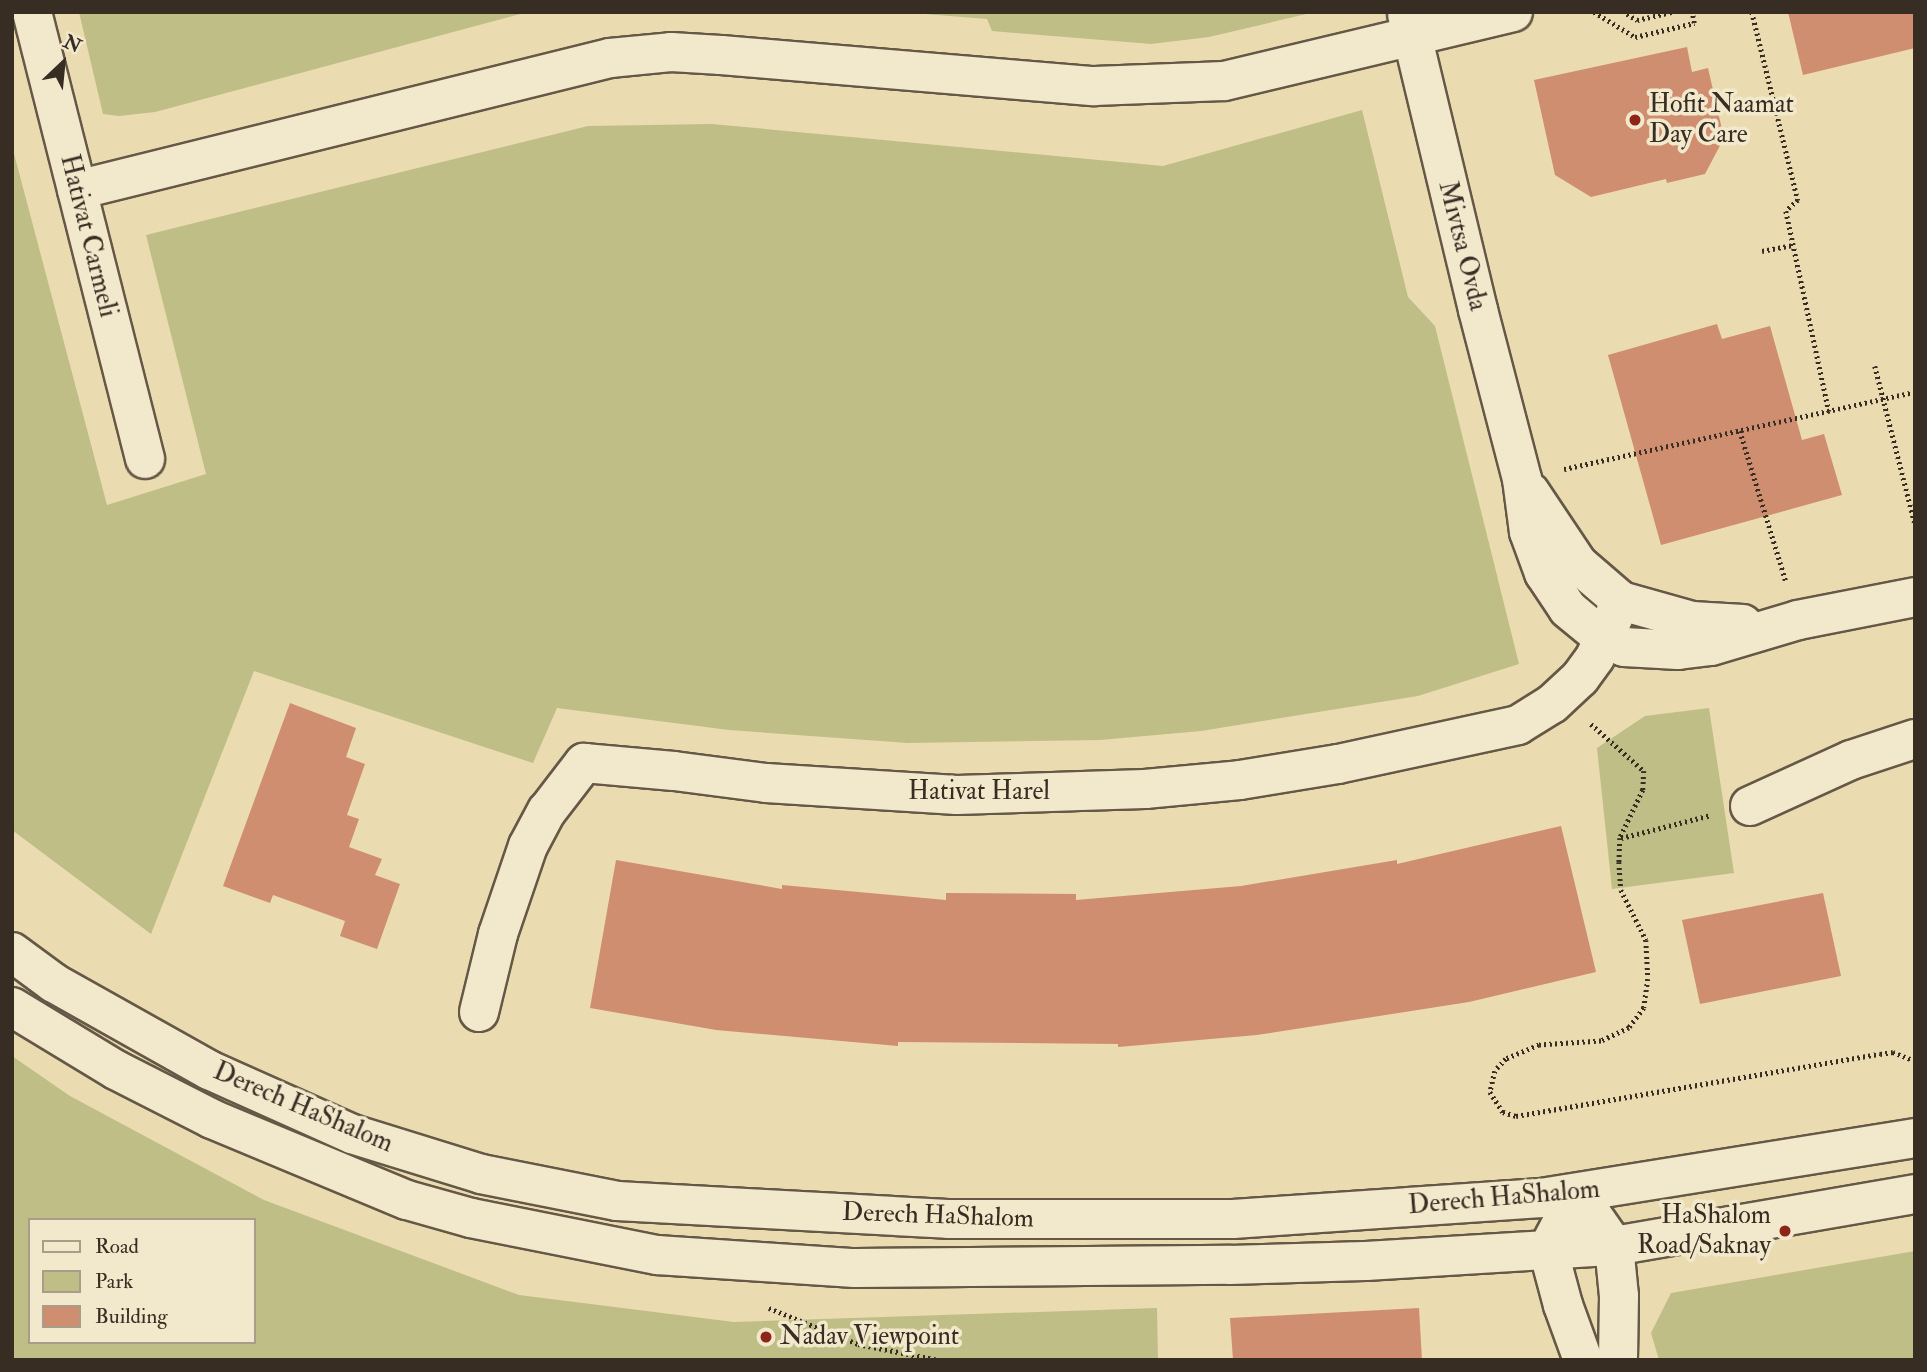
<!DOCTYPE html>
<html>
<head>
<meta charset="utf-8">
<style>
  body { margin:0 }
  #map { position:relative; width:1927px; height:1372px; overflow:hidden; background:#ebdbb0; font-family:"IM FELL Double Pica",serif }
  div>[style] { position:absolute }
  .green>* { inset:0; background:#bfbe86 }
  .building>* { inset:0; background:#d08e70 }
  .path>* { height:4.5px; margin-top:-2.25px; transform-origin:0; background:repeating-linear-gradient(90deg,#382d23 0 2px,transparent 0 5.5px) }
  .roads { filter:drop-shadow(2px 0 #655846) drop-shadow(-2px 0 #655846) drop-shadow(0 2px #655846) drop-shadow(0 -2px #655846) }
  .minor>* { height:38px; margin:-19px; padding:0 19px; transform-origin:19px; border-radius:19px; background:#f2e8cc }
  .dots>* { width:19px; height:19px; translate:-50% -50%; box-sizing:border-box; border:4px solid #f2e8cc; border-radius:50% }
  span { translate:-50% -50%; white-space:nowrap; text-align:center; line-height:1.15; -webkit-text-stroke:7px #f2e8cc; paint-order:stroke }
  .poi-label { font-size:26px; color:#382d23 }
  .left { translate:0 -50%; text-align:left }
  .right { translate:-100% -50%; text-align:right }
  .street-label { font-size:26px; color:#382d23 }
  .frame { position:absolute; inset:0; border:14px solid #382d23; pointer-events:none }
  .legend { position:absolute; left:28px; top:1218px; width:228px; height:126px; box-sizing:border-box; background:#f2e8cc; border:2px solid #a89d88; margin:0; padding:9px 12px; list-style:none; font-size:21px; color:#382d23 }
  .legend li { display:flex; align-items:center; gap:14px; height:35px }
  .legend b { width:35px; border:2px solid #a89d88 }
  .north { position:absolute; left:28px; top:28px; width:70px; height:70px; -webkit-text-stroke:5px #f2e8cc; paint-order:stroke; rotate:26deg; font-size:19px; font-weight:700; line-height:28px; text-align:center; color:#382d23 }
  .north::after { content:''; display:block; margin:auto; width:24px; height:32px; background:#382d23; clip-path:polygon(50% 0,100% 100%,50% 72%,0 100%) }
</style>
</head>
<body>
<div id="map">
  <div class="green">
    <i style="clip-path:polygon(79px 12px,528px 12px,155px 112px,119px 116px,103px 114px)"></i>
    <i style="clip-path:polygon(900px 12px,1315px 12px,1209px 37px,1151px 44px,992px 31px,987px 19px)"></i>
    <i style="clip-path:polygon(1362px 110px,1408px 297px,1435px 326px,1519px 664px,1418px 696px,1201px 731px,1100px 740px,908px 743px,729px 730px,557px 708px,533px 763px,254px 671px,151px 934px,12px 830px,12px 146px,107px 505px,206px 474px,146px 235px,588px 126px,712px 124px,1163px 166px)"></i>
    <i style="clip-path:polygon(1709px 708px,1734px 873px,1612px 889px,1597px 748px,1645px 716px)"></i>
    <i style="clip-path:polygon(evenodd,12px 1056px,70px 1096px,264px 1200px,519px 1295px,734px 1322px,1157px 1308px,1158px 1360px,12px 1360px,12px 1056px,30px 1220px,254px 1220px,254px 1342px,30px 1342px,30px 1220px)"></i>
    <i style="clip-path:polygon(1915px 1251px,1915px 1360px,1659px 1360px,1651px 1333px,1671px 1293px)"></i>
  </div>
  <div class="building">
    <i style="clip-path:polygon(1788px 12px,1915px 12px,1915px 48px,1803px 75px)"></i>
    <i style="clip-path:polygon(1687px 47px,1692px 72px,1708px 68px,1724px 138px,1705px 174px,1667px 183px,1666px 179px,1591px 197px,1555px 175px,1534px 80px)"></i>
    <i style="clip-path:polygon(1717px 324px,1722px 339px,1770px 326px,1802px 440px,1824px 434px,1842px 495px,1661px 545px,1608px 355px)"></i>
    <i style="clip-path:polygon(290px 703px,356px 728px,346px 757px,365px 764px,347px 815px,359px 819px,349px 847px,382px 859px,375px 875px,400px 884px,377px 949px,340px 936px,345px 921px,273px 895px,270px 903px,223px 886px)"></i>
    <i style="clip-path:polygon(1561px 826px,1596px 972px,1469px 1002px,1257px 1035px,1118px 1047px,1118px 1044px,898px 1042px,898px 1046px,716px 1030px,590px 1008px,616px 860px,782px 889px,782px 885px,946px 900px,946px 893px,1076px 894px,1076px 900px,1241px 886px,1397px 860px,1397px 864px)"></i>
    <i style="clip-path:polygon(1823px 893px,1841px 976px,1700px 1004px,1682px 920px)"></i>
    <i style="clip-path:polygon(1419px 1308px,1422px 1360px,1233px 1360px,1230px 1318px)"></i>
  </div>
  <div class="path">
    <i style="left:1594px;top:12px;width:48px;rotate:31.4deg"></i>
    <i style="left:1635px;top:37px;width:61px;rotate:-13.3deg"></i>
    <i style="left:1694px;top:23px;width:11px;rotate:-100deg"></i>
    <i style="left:1752px;top:12px;width:194px;rotate:76.3deg"></i>
    <i style="left:1798px;top:200px;width:16px;rotate:137deg"></i>
    <i style="left:1786px;top:211px;width:205px;rotate:77.9deg"></i>
    <i style="left:1627px;top:14px;width:12px;rotate:31deg"></i>
    <i style="left:1637px;top:20px;width:36px;rotate:-13deg"></i>
    <i style="left:1762px;top:251px;width:31px;rotate:-11deg"></i>
    <i style="left:1875px;top:366px;width:163px;rotate:75.8deg"></i>
    <i style="left:1740px;top:431px;width:157px;rotate:73deg"></i>
    <i style="left:1564px;top:469px;width:359px;rotate:-12.4deg"></i>
    <i style="left:1591px;top:724px;width:71px;rotate:41.6deg"></i>
    <i style="left:1644px;top:771px;width:19px;rotate:93deg"></i>
    <i style="left:1643px;top:790px;width:53px;rotate:115.6deg"></i>
    <i style="left:1620px;top:838px;width:24px;rotate:92deg"></i>
    <i style="left:1619px;top:862px;width:28px;rotate:86deg"></i>
    <i style="left:1621px;top:890px;width:56px;rotate:63.4deg"></i>
    <i style="left:1646px;top:940px;width:39px;rotate:87deg"></i>
    <i style="left:1648px;top:979px;width:29px;rotate:98deg"></i>
    <i style="left:1644px;top:1008px;width:25px;rotate:127deg"></i>
    <i style="left:1629px;top:1028px;width:31px;rotate:155deg"></i>
    <i style="left:1601px;top:1041px;width:62px;rotate:176.3deg"></i>
    <i style="left:1539px;top:1045px;width:36px;rotate:157deg"></i>
    <i style="left:1506px;top:1059px;width:16px;rotate:133deg"></i>
    <i style="left:1495px;top:1071px;width:22px;rotate:103deg"></i>
    <i style="left:1490px;top:1092px;width:24px;rotate:57deg"></i>
    <i style="left:1503px;top:1112px;width:14px;rotate:17deg"></i>
    <i style="left:1516px;top:1116px;width:369px;rotate:-9.7deg"></i>
    <i style="left:1880px;top:1054px;width:13px;rotate:-9deg"></i>
    <i style="left:1893px;top:1052px;width:24px;rotate:22deg"></i>
    <i style="left:1621px;top:838px;width:93px;rotate:-14.3deg"></i>
    <i style="left:769px;top:1308px;width:96px;rotate:22deg"></i>
    <i style="left:858px;top:1344px;width:82px;rotate:11.3deg"></i>
  </div>
  <div class="roads">
    <div class="minor">
      <i style="left:32px;top:12px;width:461px;rotate:75.8deg"></i>
      <i style="left:1407px;top:14px;width:304px;rotate:76.5deg"></i>
      <i style="left:1478px;top:310px;width:175px;rotate:75.4deg"></i>
      <i style="left:1522px;top:479px;width:53px;rotate:82.5deg"></i>
      <i style="left:1529px;top:532px;width:44px;rotate:69.9deg"></i>
      <i style="left:1544px;top:573px;width:43px;rotate:56.3deg"></i>
      <i style="left:1568px;top:609px;width:45px;rotate:39.6deg"></i>
      <i style="left:1603px;top:638px;width:23px;rotate:23deg"></i>
      <i style="left:1624px;top:647px;width:54px;rotate:3.2deg"></i>
      <i style="left:1678px;top:650px;width:33px;rotate:-7deg"></i>
      <i style="left:1711px;top:646px;width:91px;rotate:-16.6deg"></i>
      <i style="left:1798px;top:620px;width:119px;rotate:-11.1deg"></i>
      <i style="left:77px;top:190px;width:549px;rotate:-13.91deg"></i>
      <i style="left:610px;top:58px;width:61px;rotate:-5.6deg"></i>
      <i style="left:671px;top:52px;width:50px;rotate:3.4deg"></i>
      <i style="left:721px;top:55px;width:374px;rotate:4.8deg"></i>
      <i style="left:1094px;top:86px;width:130px;rotate:-2.2deg"></i>
      <i style="left:1224px;top:81px;width:297px;rotate:-13.4deg"></i>
      <i style="left:1530px;top:492px;width:87px;rotate:56.3deg"></i>
      <i style="left:1578px;top:564px;width:57px;rotate:40.7deg"></i>
      <i style="left:1621px;top:601px;width:74px;rotate:15.7deg"></i>
      <i style="left:1692px;top:621px;width:51px;rotate:3.4deg"></i>
      <i style="left:1750px;top:806px;width:111px;rotate:-24.5deg"></i>
      <i style="left:1851px;top:760px;width:67px;rotate:-18.2deg"></i>
      <i style="left:12px;top:952px;width:52px;rotate:36.4deg"></i>
      <i style="left:54px;top:983px;width:178px;rotate:29.3deg"></i>
      <i style="left:209px;top:1070px;width:157px;rotate:24.1deg"></i>
      <i style="left:352px;top:1134px;width:135px;rotate:17.2deg"></i>
      <i style="left:481px;top:1174px;width:139px;rotate:11.2deg"></i>
      <i style="left:617px;top:1201px;width:331px;rotate:3.1deg"></i>
      <i style="left:948px;top:1219px;width:285px"></i>
      <i style="left:1233px;top:1219px;width:309px;rotate:-3.9deg"></i>
      <i style="left:1541px;top:1198px;width:379px;rotate:-9.1deg"></i>
      <i style="left:12px;top:1007px;width:122px;rotate:31.2deg"></i>
      <i style="left:116px;top:1070px;width:108px;rotate:27deg"></i>
      <i style="left:212px;top:1119px;width:211px;rotate:22.6deg"></i>
      <i style="left:407px;top:1200px;width:66px;rotate:15.7deg"></i>
      <i style="left:471px;top:1218px;width:190px;rotate:11.3deg"></i>
      <i style="left:657px;top:1255px;width:198px;rotate:3.8deg"></i>
      <i style="left:855px;top:1268px;width:375px;rotate:-0.5deg"></i>
      <i style="left:1230px;top:1265px;width:136px;rotate:-1.7deg"></i>
      <i style="left:1366px;top:1261px;width:248px;rotate:-3.5deg"></i>
      <i style="left:1614px;top:1246px;width:305px;rotate:-9.8deg"></i>
      <i style="left:479px;top:1012px;width:80px;rotate:-76.3deg"></i>
      <i style="left:498px;top:934px;width:93px;rotate:-71.2deg"></i>
      <i style="left:528px;top:846px;width:40px;rotate:-62deg"></i>
      <i style="left:547px;top:811px;width:61px;rotate:-52.4deg"></i>
      <i style="left:584px;top:763px;width:90px;rotate:5.1deg"></i>
      <i style="left:674px;top:771px;width:93px;rotate:7.4deg"></i>
      <i style="left:766px;top:783px;width:191px;rotate:3.6deg"></i>
      <i style="left:957px;top:795px;width:188px;rotate:-1.8deg"></i>
      <i style="left:1145px;top:789px;width:95px;rotate:-5.4deg"></i>
      <i style="left:1240px;top:780px;width:99px;rotate:-9.3deg"></i>
      <i style="left:1338px;top:764px;width:184px;rotate:-12.2deg"></i>
      <i style="left:1518px;top:725px;width:40px;rotate:-32deg"></i>
      <i style="left:1552px;top:704px;width:38px;rotate:-43deg"></i>
      <i style="left:1580px;top:678px;width:26px;rotate:-54deg"></i>
      <i style="left:1595px;top:657px;width:62px;rotate:-65.1deg"></i>
      <i style="left:1583px;top:1360px;width:59px;rotate:-110deg"></i>
      <i style="left:1563px;top:1305px;width:58px;rotate:-105deg"></i>
      <i style="left:1548px;top:1249px;width:63px;rotate:-62.6deg"></i>
      <i style="left:1577px;top:1193px;width:65px;rotate:55.1deg"></i>
      <i style="left:1614px;top:1246px;width:50px;rotate:84.3deg"></i>
      <i style="left:1619px;top:1296px;width:64px;rotate:90.9deg"></i>
    </div>
  </div>
  <div class="dots">
    <i style="left:1635px;top:120px;background:#8f2418"></i>
    <i style="left:1785px;top:1231px;background:#8f2418"></i>
    <i style="left:766px;top:1337px;background:#8f2418"></i>
  </div>
  <div class="poi-label">
    <span class="left" style="left:1649px;top:120px">Hofit Naamat<br>Day Care</span>
    <span class="right" style="left:1771px;top:1231px">HaShalom<br>Road/Saknay</span>
    <span class="left" style="left:780px;top:1337px">Nadav Viewpoint</span>
  </div>
  <div class="street-label">
    <span style="left:88px;top:236px;rotate:76deg">Hativat Carmeli</span>
    <span style="left:1462px;top:246px;rotate:76deg">Mivtsa Ovda</span>
    <span style="left:979px;top:792px">Hativat Harel</span>
    <span style="left:303px;top:1108px;rotate:23deg">Derech HaShalom</span>
    <span style="left:1504px;top:1198px;rotate:-5deg">Derech HaShalom</span>
    <span style="left:938px;top:1216px;rotate:2deg">Derech HaShalom</span>
  </div>
  <div class="frame"></div>
  <ul class="legend">
  <li><b style="height:9px;background:#f2e8cc"></b>Road</li>
  <li><b style="height:19px;background:#bfbe86"></b>Park</li>
  <li><b style="height:19px;background:#d08e70"></b>Building</li>
  </ul>
  <div class="north">N</div>
</div>
</body>
</html>
